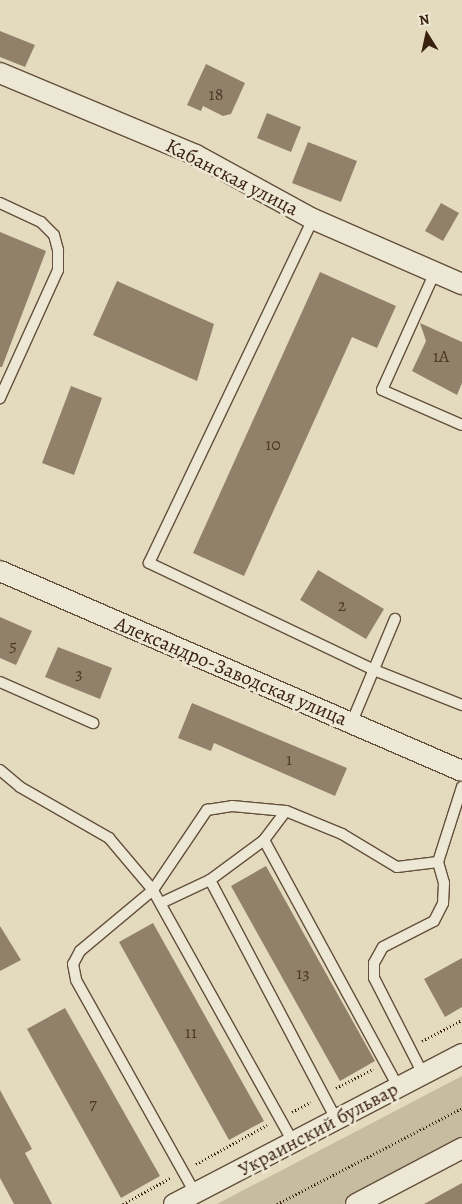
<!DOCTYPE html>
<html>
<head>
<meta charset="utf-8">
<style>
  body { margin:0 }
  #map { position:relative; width:462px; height:1204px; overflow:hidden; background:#e4dbbe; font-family:Alegreya,serif }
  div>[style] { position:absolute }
  .green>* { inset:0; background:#c7bba0 }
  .building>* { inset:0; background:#92816a }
  .path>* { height:3px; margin-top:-1.5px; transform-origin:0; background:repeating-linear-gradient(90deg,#3a200f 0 1px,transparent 0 3.5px) }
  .roads { filter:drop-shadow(1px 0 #644f3b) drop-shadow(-1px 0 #644f3b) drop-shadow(0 1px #644f3b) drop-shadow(0 -1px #644f3b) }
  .lane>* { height:10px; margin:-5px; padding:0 5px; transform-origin:5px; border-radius:5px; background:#ede8d5 }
  .street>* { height:20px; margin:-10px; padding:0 10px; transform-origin:10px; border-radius:10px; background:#ede8d5 }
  span { translate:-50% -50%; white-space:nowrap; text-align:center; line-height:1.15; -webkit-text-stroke:5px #ede8d5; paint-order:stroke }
  .number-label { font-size:18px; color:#503826 }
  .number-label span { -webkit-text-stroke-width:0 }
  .street-label { font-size:20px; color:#3a200f }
  .north { position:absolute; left:402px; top:10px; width:50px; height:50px; -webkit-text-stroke:4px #ede8d5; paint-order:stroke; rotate:350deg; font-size:14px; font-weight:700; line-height:20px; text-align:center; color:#3a200f }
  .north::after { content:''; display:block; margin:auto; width:18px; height:22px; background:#3a200f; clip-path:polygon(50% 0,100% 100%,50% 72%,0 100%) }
</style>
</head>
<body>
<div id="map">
  <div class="green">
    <i style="clip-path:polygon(462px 1076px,462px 1142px,343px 1204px,217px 1204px)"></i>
  </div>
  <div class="building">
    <i style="clip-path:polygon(0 31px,35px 45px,25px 67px,0 57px)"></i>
    <i style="clip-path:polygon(206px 64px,245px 83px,231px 114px,223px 116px,203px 106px,201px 111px,187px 105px)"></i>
    <i style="clip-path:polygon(267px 113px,301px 127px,291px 152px,257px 138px)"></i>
    <i style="clip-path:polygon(308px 142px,357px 161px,341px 202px,292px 183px)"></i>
    <i style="clip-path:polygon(441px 203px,459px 213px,443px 241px,425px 231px)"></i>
    <i style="clip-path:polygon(0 232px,46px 251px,2px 367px,0 367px)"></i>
    <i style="clip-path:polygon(320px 272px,396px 306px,377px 348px,352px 337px,244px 576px,193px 553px)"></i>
    <i style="clip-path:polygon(117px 281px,214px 324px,197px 381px,93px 335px)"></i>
    <i style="clip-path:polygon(420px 323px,462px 342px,462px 383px,457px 395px,412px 371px,426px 341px)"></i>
    <i style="clip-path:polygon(71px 386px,102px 398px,74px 475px,42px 463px)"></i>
    <i style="clip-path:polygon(318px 570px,384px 609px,366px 639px,300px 600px)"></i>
    <i style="clip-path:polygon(0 617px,32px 631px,16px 665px,0 658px)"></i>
    <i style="clip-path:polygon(58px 647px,112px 668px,100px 699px,45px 677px)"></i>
    <i style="clip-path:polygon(192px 703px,347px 768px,335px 796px,214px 743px,211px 751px,178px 738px)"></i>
    <i style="clip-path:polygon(266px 866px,375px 1061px,340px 1081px,231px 886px)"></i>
    <i style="clip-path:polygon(153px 923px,264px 1121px,229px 1140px,119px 942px)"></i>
    <i style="clip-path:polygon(0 926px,21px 960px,0 971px)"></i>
    <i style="clip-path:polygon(462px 958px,462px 1007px,445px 1017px,424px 979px)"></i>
    <i style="clip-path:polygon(65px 1008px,160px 1176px,121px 1198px,27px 1029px)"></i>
    <i style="clip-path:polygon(0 1090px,32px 1149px,25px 1153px,52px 1204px,14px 1204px,0 1178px)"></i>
    <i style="clip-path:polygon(462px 1183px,462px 1204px,424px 1204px)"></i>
  </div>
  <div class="path">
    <i style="left:422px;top:1041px;width:45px;rotate:-27.7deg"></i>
    <i style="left:336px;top:1088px;width:42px;rotate:-27.2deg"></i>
    <i style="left:292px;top:1112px;width:21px;rotate:-28deg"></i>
    <i style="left:196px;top:1164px;width:81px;rotate:-28.8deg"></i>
    <i style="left:123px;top:1204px;width:54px;rotate:-29deg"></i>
    <i style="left:277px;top:1204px;width:208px;rotate:-27.4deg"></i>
  </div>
  <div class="roads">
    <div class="lane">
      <i style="left:0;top:203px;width:45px;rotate:24.9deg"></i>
      <i style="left:41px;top:222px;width:18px;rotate:45deg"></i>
      <i style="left:54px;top:235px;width:16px;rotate:75deg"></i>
      <i style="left:58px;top:250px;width:20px;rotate:90deg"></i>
      <i style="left:58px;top:270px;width:141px;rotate:114.4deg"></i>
      <i style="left:313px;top:219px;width:381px;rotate:115.5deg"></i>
      <i style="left:149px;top:563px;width:249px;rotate:25.4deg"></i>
      <i style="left:374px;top:670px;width:95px;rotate:21.7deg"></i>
      <i style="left:435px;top:272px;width:129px;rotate:114.2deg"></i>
      <i style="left:382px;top:390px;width:87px;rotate:23.6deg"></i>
      <i style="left:0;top:682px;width:102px;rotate:23.8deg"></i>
      <i style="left:351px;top:724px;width:114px;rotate:-67.3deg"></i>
      <i style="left:0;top:770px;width:26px;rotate:40deg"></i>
      <i style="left:20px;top:787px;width:103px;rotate:29.8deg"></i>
      <i style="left:109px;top:838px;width:68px;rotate:49.8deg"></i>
      <i style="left:153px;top:890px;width:95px;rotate:140.1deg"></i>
      <i style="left:80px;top:951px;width:15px;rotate:118deg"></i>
      <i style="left:73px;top:964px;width:16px;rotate:79deg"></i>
      <i style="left:76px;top:980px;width:244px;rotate:60.8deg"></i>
      <i style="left:264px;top:840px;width:281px;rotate:61.5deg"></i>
      <i style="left:210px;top:880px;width:270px;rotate:62.2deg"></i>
      <i style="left:161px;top:903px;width:54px;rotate:-25.1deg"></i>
      <i style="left:210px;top:880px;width:67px;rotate:-36.5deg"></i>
      <i style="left:264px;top:840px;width:36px;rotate:-53deg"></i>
      <i style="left:423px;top:1074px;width:108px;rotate:-117deg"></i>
      <i style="left:374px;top:978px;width:15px;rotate:-90deg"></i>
      <i style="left:374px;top:963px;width:18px;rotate:-61deg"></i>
      <i style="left:383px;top:947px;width:57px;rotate:-27deg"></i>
      <i style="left:434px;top:921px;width:20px;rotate:-63deg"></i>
      <i style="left:443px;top:903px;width:20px;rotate:-87deg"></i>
      <i style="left:444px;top:883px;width:22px;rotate:-106deg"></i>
      <i style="left:438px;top:862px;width:79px;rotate:-72.3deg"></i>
      <i style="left:293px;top:1142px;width:288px;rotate:-119.1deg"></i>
      <i style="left:153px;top:890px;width:97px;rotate:-56deg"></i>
      <i style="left:207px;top:810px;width:25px;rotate:-9deg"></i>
      <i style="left:232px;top:806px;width:54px;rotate:5.3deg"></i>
      <i style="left:286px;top:811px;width:61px;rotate:22.3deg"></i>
      <i style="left:342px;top:834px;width:64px;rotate:31deg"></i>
      <i style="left:397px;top:867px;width:41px;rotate:-7deg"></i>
    </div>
    <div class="street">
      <i style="left:0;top:73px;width:212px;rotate:22.7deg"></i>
      <i style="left:196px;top:155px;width:133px;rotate:28.7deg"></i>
      <i style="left:313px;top:219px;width:163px;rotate:23.6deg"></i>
      <i style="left:0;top:571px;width:503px;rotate:23.41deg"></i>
      <i style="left:174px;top:1204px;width:325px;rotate:-27.5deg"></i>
      <i style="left:356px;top:1204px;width:120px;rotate:-27.8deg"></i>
    </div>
  </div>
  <div class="number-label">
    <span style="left:216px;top:94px">18</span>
    <span style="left:441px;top:356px">1А</span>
    <span style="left:273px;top:444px">10</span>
    <span style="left:342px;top:605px">2</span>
    <span style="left:13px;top:645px">5</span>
    <span style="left:79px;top:673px">3</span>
    <span style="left:289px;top:759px">1</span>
    <span style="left:303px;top:973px">13</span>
    <span style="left:191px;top:1032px">11</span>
    <span style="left:93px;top:1103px">7</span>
  </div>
  <div class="street-label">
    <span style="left:232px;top:177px;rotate:27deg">Кабанская улица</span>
    <span style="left:231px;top:671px;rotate:23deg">Александро-Заводская улица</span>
    <span style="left:318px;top:1129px;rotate:-28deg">Украинский бульвар</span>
  </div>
  <div class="north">N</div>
</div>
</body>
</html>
